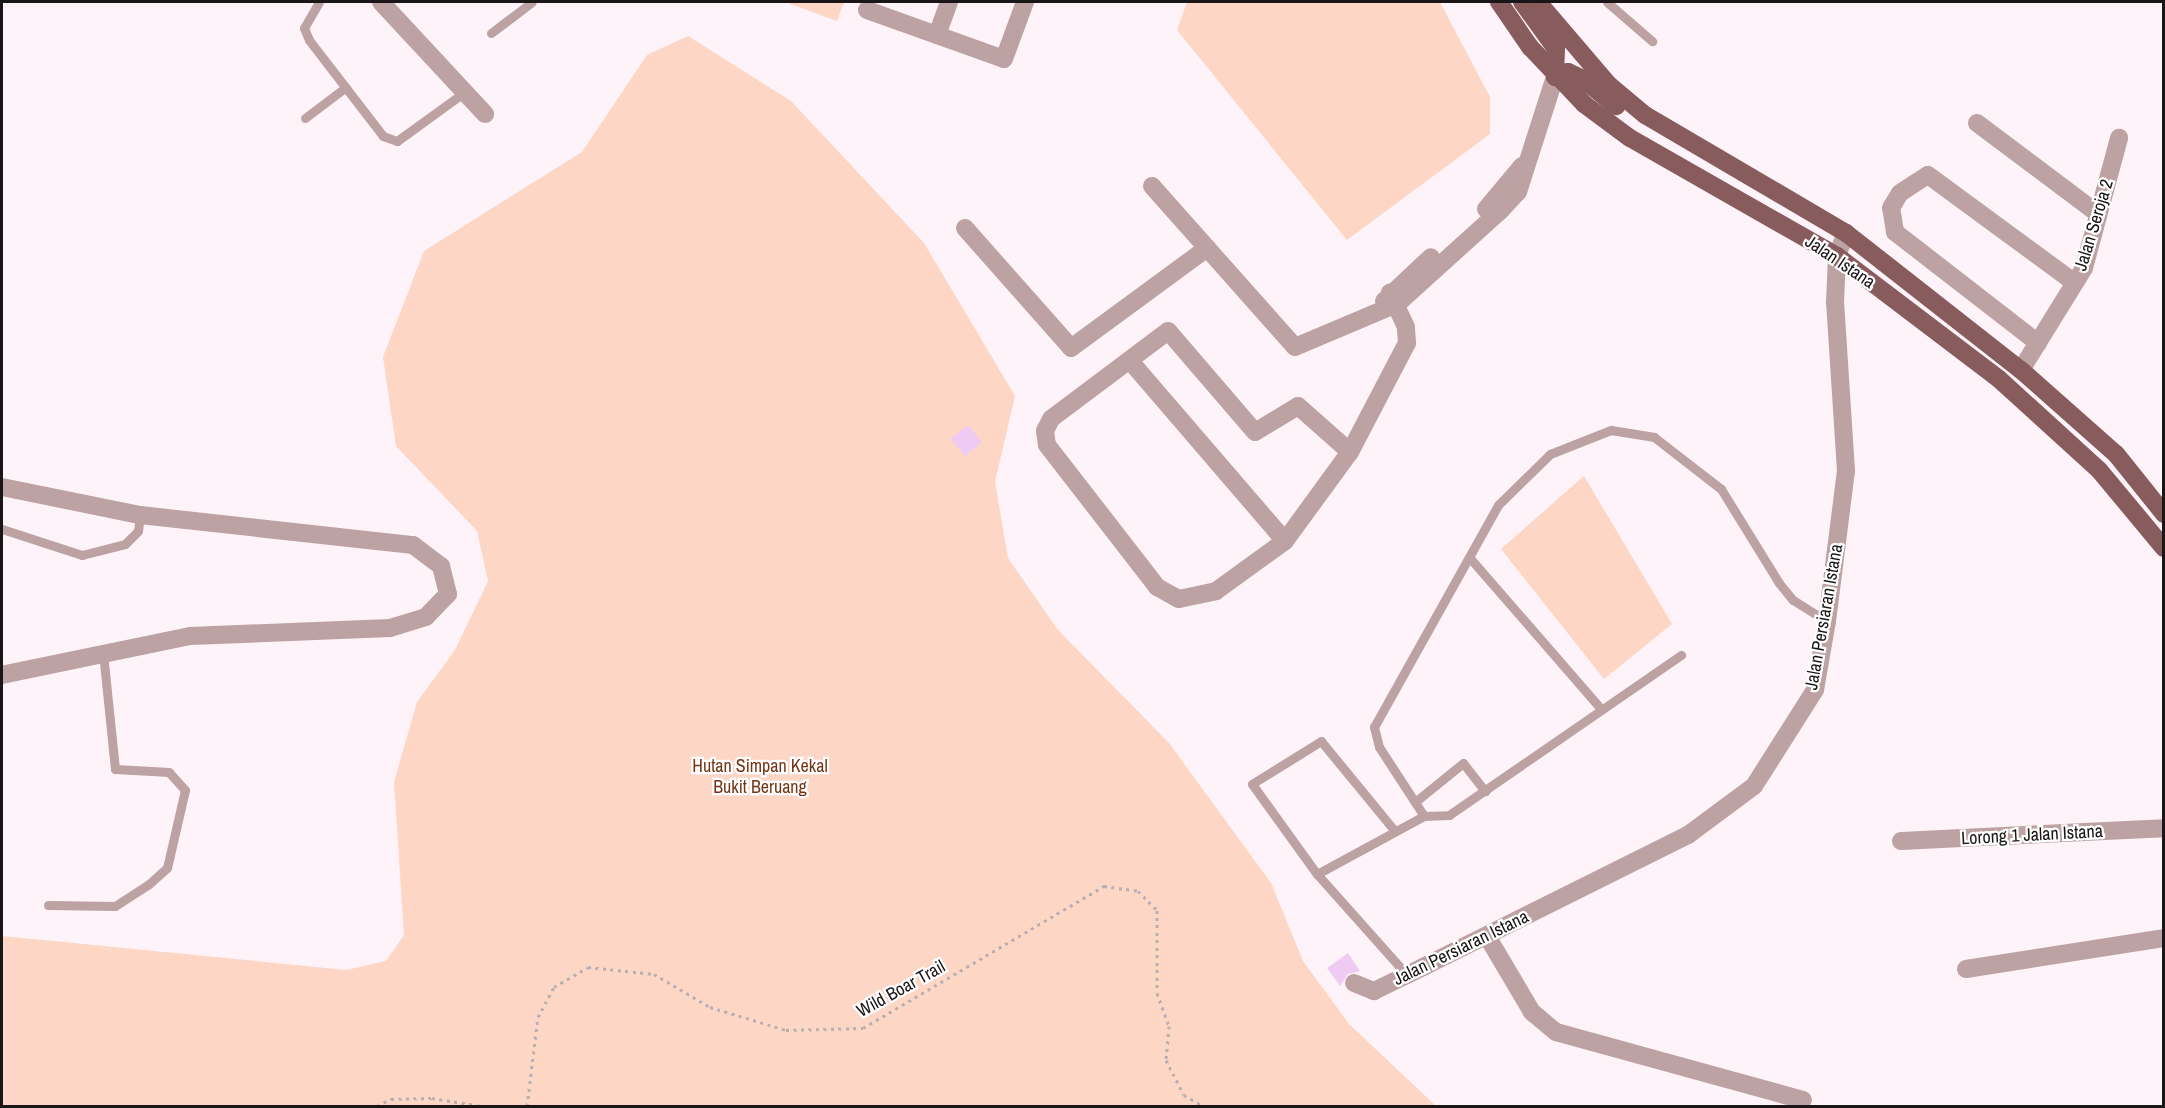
<!DOCTYPE html>
<html>
<head>
<meta charset="utf-8">
<style>
  body { margin:0 }
  #map { position:relative; width:2165px; height:1108px; overflow:hidden; background:#fef3f8; font-family:"Archivo Narrow",sans-serif }
  div>[style] { position:absolute }
  .green>* { inset:0; background:#fdd6c5 }
  .building>* { inset:0; background:#efcaf3 }
  .path>* { height:3px; margin-top:-1.5px; transform-origin:0; background:repeating-linear-gradient(90deg,#b8afb3 0 3px,transparent 0 7.5px) }
  .lane>* { height:9px; margin:-4.5px; padding:0 4.5px; transform-origin:4.5px; border-radius:4.5px; background:#bca2a2 }
  .street>* { height:18px; margin:-9px; padding:0 9px; transform-origin:9px; border-radius:9px; background:#bca2a2 }
  .primary>* { height:18px; margin:-9px; padding:0 9px; transform-origin:9px; border-radius:9px; background:#885b5c }
  span { translate:-50% -50%; white-space:nowrap; text-align:center; line-height:1.15; -webkit-text-stroke:4.5px #fff; paint-order:stroke }
  .street-label { font-size:18px; color:#1a1517 }
  .park-label { font-size:18px; color:#743516 }
  .frame { position:absolute; inset:0; border:3px solid #1a1517; pointer-events:none }
</style>
</head>
<body>
<div id="map">
  <div class="green">
    <i style="clip-path:polygon(785px 2px,844px 2px,837px 21px)"></i>
    <i style="clip-path:polygon(1187px 2px,1440px 2px,1490px 97px,1490px 134px,1347px 240px,1177px 30px)"></i>
    <i style="clip-path:polygon(688px 36px,791px 101px,924px 243px,1015px 396px,995px 482px,1008px 558px,1058px 630px,1169px 743px,1271px 883px,1303px 961px,1349px 1024px,1436px 1106px,2px 1106px,2px 936px,346px 970px,386px 961px,404px 935px,394px 782px,417px 702px,455px 650px,488px 581px,477px 531px,396px 446px,383px 357px,424px 251px,582px 152px,647px 55px)"></i>
    <i style="clip-path:polygon(1584px 476px,1672px 624px,1604px 679px,1501px 549px)"></i>
  </div>
  <div class="building">
    <i style="clip-path:polygon(968px 425px,982px 442px,965px 456px,951px 439px)"></i>
    <i style="clip-path:polygon(1348px 953px,1360px 971px,1348px 974px,1340px 986px,1327px 968px)"></i>
  </div>
  <div class="path">
    <i style="left:377px;top:1106px;width:16px;rotate:-27deg"></i>
    <i style="left:391px;top:1099px;width:41px;rotate:-1.4deg"></i>
    <i style="left:432px;top:1098px;width:50px;rotate:9.3deg"></i>
    <i style="left:527px;top:1106px;width:90px;rotate:-83deg"></i>
    <i style="left:538px;top:1017px;width:34px;rotate:-62deg"></i>
    <i style="left:554px;top:987px;width:39px;rotate:-30deg"></i>
    <i style="left:588px;top:967px;width:66px;rotate:6.1deg"></i>
    <i style="left:654px;top:974px;width:65px;rotate:30.5deg"></i>
    <i style="left:710px;top:1007px;width:79px;rotate:16.8deg"></i>
    <i style="left:786px;top:1030px;width:77px;rotate:-1.5deg"></i>
    <i style="left:863px;top:1028px;width:280px;rotate:-30.5deg"></i>
    <i style="left:1104px;top:886px;width:34px;rotate:8deg"></i>
    <i style="left:1138px;top:891px;width:27px;rotate:45deg"></i>
    <i style="left:1157px;top:910px;width:83px;rotate:90deg"></i>
    <i style="left:1157px;top:993px;width:35px;rotate:70deg"></i>
    <i style="left:1169px;top:1026px;width:34px;rotate:95deg"></i>
    <i style="left:1166px;top:1060px;width:39px;rotate:63deg"></i>
    <i style="left:1184px;top:1095px;width:22px;rotate:30deg"></i>
  </div>
  <div class="lane">
    <i style="left:319px;top:2px;width:30px;rotate:120deg"></i>
    <i style="left:304px;top:28px;width:13px;rotate:67deg"></i>
    <i style="left:309px;top:40px;width:121px;rotate:52.4deg"></i>
    <i style="left:383px;top:136px;width:15px;rotate:20deg"></i>
    <i style="left:397px;top:141px;width:85px;rotate:-35.9deg"></i>
    <i style="left:1607px;top:2px;width:60px;rotate:40.9deg"></i>
    <i style="left:491px;top:33px;width:51px;rotate:-37.1deg"></i>
    <i style="left:305px;top:118px;width:51px;rotate:-37.1deg"></i>
    <i style="left:2px;top:529px;width:84px;rotate:18deg"></i>
    <i style="left:82px;top:555px;width:44px;rotate:-14.3deg"></i>
    <i style="left:125px;top:544px;width:18px;rotate:-45deg"></i>
    <i style="left:138px;top:531px;width:16px;rotate:-83deg"></i>
    <i style="left:1469px;top:557px;width:201px;rotate:49deg"></i>
    <i style="left:1415px;top:802px;width:62px;rotate:-39.1deg"></i>
    <i style="left:1463px;top:763px;width:36px;rotate:52deg"></i>
    <i style="left:1424px;top:816px;width:82px;rotate:-123.1deg"></i>
    <i style="left:1379px;top:747px;width:21px;rotate:-104deg"></i>
    <i style="left:1374px;top:727px;width:254px;rotate:-60.8deg"></i>
    <i style="left:1498px;top:505px;width:73px;rotate:-44.4deg"></i>
    <i style="left:1550px;top:454px;width:66px;rotate:-21.5deg"></i>
    <i style="left:1611px;top:430px;width:44px;rotate:9.2deg"></i>
    <i style="left:1654px;top:437px;width:85px;rotate:37.8deg"></i>
    <i style="left:1721px;top:489px;width:110px;rotate:58.3deg"></i>
    <i style="left:1779px;top:583px;width:22px;rotate:51deg"></i>
    <i style="left:1793px;top:600px;width:40px;rotate:32deg"></i>
    <i style="left:1394px;top:830px;width:115px;rotate:-129.4deg"></i>
    <i style="left:1321px;top:741px;width:81px;rotate:148.1deg"></i>
    <i style="left:1252px;top:784px;width:111px;rotate:54.2deg"></i>
    <i style="left:1317px;top:874px;width:135px;rotate:48.3deg"></i>
    <i style="left:1317px;top:874px;width:122px;rotate:-28.5deg"></i>
    <i style="left:1424px;top:816px;width:25px;rotate:-2deg"></i>
    <i style="left:1449px;top:815px;width:282px;rotate:-34.6deg"></i>
    <i style="left:48px;top:905px;width:67px;rotate:0.9deg"></i>
    <i style="left:115px;top:906px;width:40px;rotate:-32.9deg"></i>
    <i style="left:149px;top:884px;width:24px;rotate:-42deg"></i>
    <i style="left:167px;top:868px;width:80px;rotate:-77deg"></i>
    <i style="left:185px;top:790px;width:24px;rotate:-132deg"></i>
    <i style="left:169px;top:772px;width:54px;rotate:-176.8deg"></i>
    <i style="left:115px;top:769px;width:117px;rotate:-95.9deg"></i>
  </div>
  <div class="street">
    <i style="left:381px;top:2px;width:153px;rotate:47.1deg"></i>
    <i style="left:867px;top:10px;width:145px;rotate:19.7deg"></i>
    <i style="left:1004px;top:59px;width:61px;rotate:-69.8deg"></i>
    <i style="left:937px;top:35px;width:35px;rotate:-70deg"></i>
    <i style="left:1977px;top:123px;width:151px;rotate:36.9deg"></i>
    <i style="left:1152px;top:186px;width:215px;rotate:48.4deg"></i>
    <i style="left:1295px;top:347px;width:111px;rotate:-22.9deg"></i>
    <i style="left:1397px;top:304px;width:139px;rotate:-42.1deg"></i>
    <i style="left:1500px;top:211px;width:26px;rotate:-47deg"></i>
    <i style="left:1518px;top:192px;width:121px;rotate:-72.2deg"></i>
    <i style="left:1486px;top:209px;width:56px;rotate:-50.1deg"></i>
    <i style="left:965px;top:228px;width:160px;rotate:48.5deg"></i>
    <i style="left:1071px;top:348px;width:169px;rotate:-36.3deg"></i>
    <i style="left:1384px;top:301px;width:64px;rotate:-43.1deg"></i>
    <i style="left:2038px;top:343px;width:181px;rotate:-142.2deg"></i>
    <i style="left:1895px;top:232px;width:24px;rotate:-99deg"></i>
    <i style="left:1891px;top:208px;width:17px;rotate:-59deg"></i>
    <i style="left:1900px;top:193px;width:33px;rotate:-33deg"></i>
    <i style="left:1928px;top:175px;width:182px;rotate:36.3deg"></i>
    <i style="left:1131px;top:362px;width:236px;rotate:49.3deg"></i>
    <i style="left:2021px;top:370px;width:120px;rotate:-58.3deg"></i>
    <i style="left:2084px;top:268px;width:135px;rotate:-74.9deg"></i>
    <i style="left:1350px;top:452px;width:69px;rotate:-138.5deg"></i>
    <i style="left:1298px;top:406px;width:50px;rotate:148.8deg"></i>
    <i style="left:1255px;top:432px;width:133px;rotate:-130.7deg"></i>
    <i style="left:1168px;top:331px;width:146px;rotate:143.1deg"></i>
    <i style="left:1051px;top:419px;width:13px;rotate:117deg"></i>
    <i style="left:1045px;top:431px;width:14px;rotate:82deg"></i>
    <i style="left:1047px;top:445px;width:180px;rotate:52.2deg"></i>
    <i style="left:1157px;top:587px;width:25px;rotate:29deg"></i>
    <i style="left:1179px;top:599px;width:38px;rotate:-12deg"></i>
    <i style="left:1216px;top:591px;width:85px;rotate:-35.9deg"></i>
    <i style="left:1285px;top:541px;width:110px;rotate:-53.9deg"></i>
    <i style="left:1350px;top:452px;width:123px;rotate:-62.4deg"></i>
    <i style="left:1407px;top:343px;width:16px;rotate:-94deg"></i>
    <i style="left:1406px;top:327px;width:38px;rotate:-115deg"></i>
    <i style="left:2px;top:487px;width:141px;rotate:11.5deg"></i>
    <i style="left:140px;top:515px;width:275px;rotate:6.3deg"></i>
    <i style="left:413px;top:545px;width:35px;rotate:37deg"></i>
    <i style="left:441px;top:566px;width:29px;rotate:76deg"></i>
    <i style="left:448px;top:594px;width:32px;rotate:134deg"></i>
    <i style="left:426px;top:617px;width:38px;rotate:163deg"></i>
    <i style="left:390px;top:628px;width:200px;rotate:177.7deg"></i>
    <i style="left:190px;top:636px;width:192px;rotate:168.3deg"></i>
    <i style="left:1901px;top:841px;width:263px;rotate:-2.8deg"></i>
    <i style="left:1487px;top:936px;width:88px;rotate:59.4deg"></i>
    <i style="left:1532px;top:1012px;width:31px;rotate:40deg"></i>
    <i style="left:1556px;top:1032px;width:256px;rotate:15.4deg"></i>
    <i style="left:1966px;top:969px;width:200px;rotate:-8.9deg"></i>
    <i style="left:1354px;top:983px;width:22px;rotate:22deg"></i>
    <i style="left:1374px;top:991px;width:37px;rotate:-26deg"></i>
    <i style="left:1407px;top:975px;width:314px;rotate:-26.5deg"></i>
    <i style="left:1688px;top:835px;width:82px;rotate:-36.6deg"></i>
    <i style="left:1754px;top:786px;width:114px;rotate:-57.6deg"></i>
    <i style="left:1815px;top:690px;width:70px;rotate:-80.1deg"></i>
    <i style="left:1827px;top:621px;width:151px;rotate:-82.8deg"></i>
    <i style="left:1846px;top:471px;width:168px;rotate:-93.7deg"></i>
    <i style="left:1835px;top:303px;width:47px;rotate:-87.6deg"></i>
    <i style="left:1837px;top:256px;width:25px;rotate:-69deg"></i>
  </div>
  <div class="primary">
    <i style="left:1499px;top:2px;width:55px;rotate:55.4deg"></i>
    <i style="left:1530px;top:47px;width:79px;rotate:46.5deg"></i>
    <i style="left:1584px;top:104px;width:57px;rotate:36.5deg"></i>
    <i style="left:1630px;top:138px;width:238px;rotate:29.7deg"></i>
    <i style="left:1837px;top:256px;width:203px;rotate:37.2deg"></i>
    <i style="left:1999px;top:379px;width:135px;rotate:42.3deg"></i>
    <i style="left:2099px;top:470px;width:102px;rotate:50.2deg"></i>
    <i style="left:1522px;top:2px;width:58px;rotate:54.1deg"></i>
    <i style="left:1556px;top:49px;width:28px;rotate:92deg"></i>
    <i style="left:1538px;top:2px;width:109px;rotate:49.5deg"></i>
    <i style="left:1609px;top:85px;width:47px;rotate:39.8deg"></i>
    <i style="left:1645px;top:115px;width:233px;rotate:30.4deg"></i>
    <i style="left:1846px;top:233px;width:222px;rotate:38.1deg"></i>
    <i style="left:2021px;top:370px;width:127px;rotate:41.5deg"></i>
    <i style="left:2116px;top:454px;width:77px;rotate:51.3deg"></i>
    <i style="left:1555px;top:77px;width:14px;rotate:-21deg"></i>
    <i style="left:1568px;top:72px;width:17px;rotate:25deg"></i>
    <i style="left:1583px;top:79px;width:43px;rotate:39.3deg"></i>
  </div>
  <div class="street-label">
    <span style="left:2094px;top:225px;rotate:-73deg">Jalan Seroja 2</span>
    <span style="left:1840px;top:262px;rotate:34deg">Jalan Istana</span>
    <span style="left:1824px;top:617px;rotate:-80deg">Jalan Persiaran Istana</span>
    <span style="left:2032px;top:835px;rotate:-3deg">Lorong 1 Jalan Istana</span>
    <span style="left:1461px;top:948px;rotate:-26deg">Jalan Persiaran Istana</span>
    <span style="left:901px;top:989px;rotate:-29deg">Wild Boar Trail</span>
  </div>
  <div class="park-label">
    <span style="left:760px;top:777px">Hutan Simpan Kekal<br>Bukit Beruang</span>
  </div>
  <div class="frame"></div>
</div>
</body>
</html>
